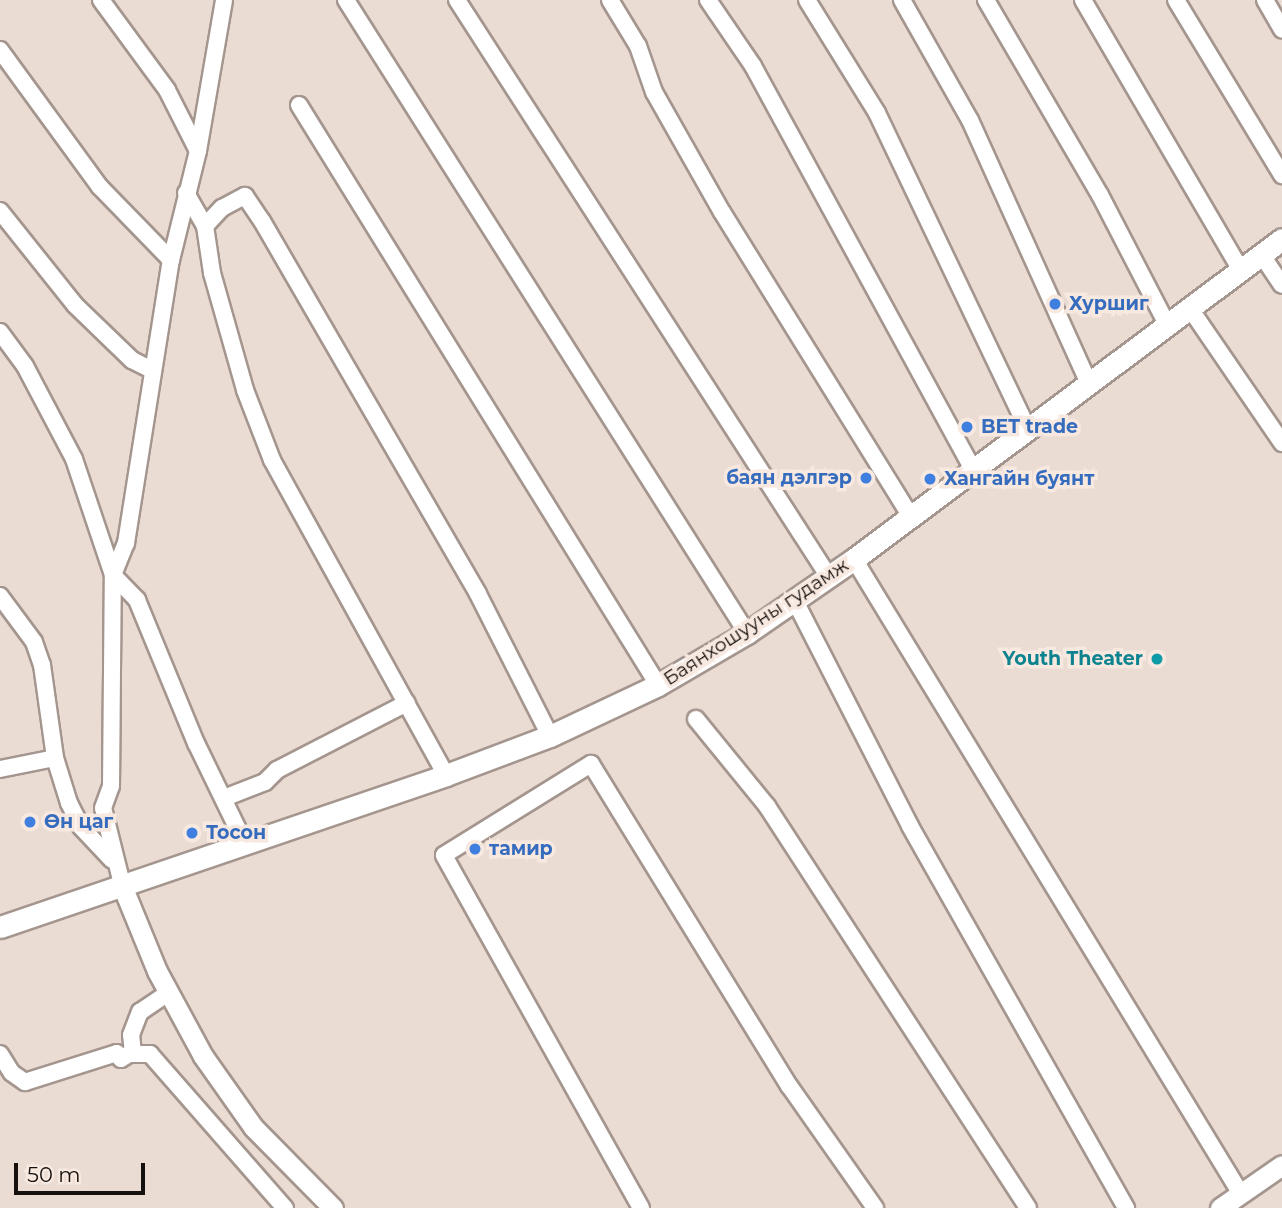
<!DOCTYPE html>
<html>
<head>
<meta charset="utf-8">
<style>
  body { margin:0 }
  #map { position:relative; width:1282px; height:1208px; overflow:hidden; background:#eadbd3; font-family:Montserrat,sans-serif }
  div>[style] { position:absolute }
  .roads { filter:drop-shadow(2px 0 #a4968e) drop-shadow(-2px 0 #a4968e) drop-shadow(0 2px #a4968e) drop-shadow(0 -2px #a4968e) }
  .minor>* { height:16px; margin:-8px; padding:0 8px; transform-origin:8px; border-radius:8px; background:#fff }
  .tertiary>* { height:19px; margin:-9.5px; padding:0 9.5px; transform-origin:9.5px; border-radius:9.5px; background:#fff }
  .secondary>* { height:21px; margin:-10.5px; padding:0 10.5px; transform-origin:10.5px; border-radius:10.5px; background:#fff }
  .dots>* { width:19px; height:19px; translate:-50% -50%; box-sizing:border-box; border:4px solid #f7e8e0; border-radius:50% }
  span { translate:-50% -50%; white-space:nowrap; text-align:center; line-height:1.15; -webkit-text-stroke:7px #f7e8e0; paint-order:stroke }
  .shop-label { font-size:19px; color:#366cbe; font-weight:700 }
  .left { translate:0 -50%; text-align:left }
  .right { translate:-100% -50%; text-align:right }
  .street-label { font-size:19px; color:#16110e }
  .culture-label { font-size:19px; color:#0d838f; font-weight:700 }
  .scale { position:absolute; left:14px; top:1163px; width:131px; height:32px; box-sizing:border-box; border:4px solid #16110e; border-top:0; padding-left:9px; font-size:21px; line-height:24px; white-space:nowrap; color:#16110e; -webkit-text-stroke:5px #f7e8e0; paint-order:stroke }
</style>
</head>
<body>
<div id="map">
  <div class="roads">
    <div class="minor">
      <i style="left:101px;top:0;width:112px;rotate:53.7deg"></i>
      <i style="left:167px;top:90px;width:68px;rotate:63.1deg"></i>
      <i style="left:346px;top:0;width:749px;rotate:57.65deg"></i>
      <i style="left:457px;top:0;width:687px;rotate:57.19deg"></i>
      <i style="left:610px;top:0;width:54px;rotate:58.7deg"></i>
      <i style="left:638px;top:46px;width:49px;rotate:70.8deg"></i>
      <i style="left:654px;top:92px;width:138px;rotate:60.5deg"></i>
      <i style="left:722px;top:212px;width:357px;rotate:58.2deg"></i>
      <i style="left:708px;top:0;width:80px;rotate:55.7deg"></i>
      <i style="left:753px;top:66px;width:460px;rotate:61.4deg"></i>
      <i style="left:807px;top:0;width:133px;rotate:58.2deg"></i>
      <i style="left:877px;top:113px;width:351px;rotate:64.5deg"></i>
      <i style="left:902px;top:0;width:138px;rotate:60.5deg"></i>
      <i style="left:970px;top:120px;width:289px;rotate:65.7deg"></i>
      <i style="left:986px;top:0;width:226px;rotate:59.7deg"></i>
      <i style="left:1100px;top:195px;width:145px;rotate:62.6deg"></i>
      <i style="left:1083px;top:0;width:313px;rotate:59.7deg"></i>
      <i style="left:1176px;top:0;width:205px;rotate:58.8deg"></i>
      <i style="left:1265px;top:0;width:34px;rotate:60deg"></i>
      <i style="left:0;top:50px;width:170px;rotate:53.9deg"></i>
      <i style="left:100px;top:187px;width:102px;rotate:45.8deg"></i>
      <i style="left:299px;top:105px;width:682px;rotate:58.24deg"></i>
      <i style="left:186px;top:193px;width:38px;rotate:60deg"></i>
      <i style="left:205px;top:226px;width:48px;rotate:81.5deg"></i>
      <i style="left:212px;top:273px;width:122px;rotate:74.2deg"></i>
      <i style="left:245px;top:390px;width:75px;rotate:68.9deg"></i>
      <i style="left:272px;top:460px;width:360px;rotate:61.1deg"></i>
      <i style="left:0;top:211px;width:120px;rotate:51.4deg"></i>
      <i style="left:75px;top:305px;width:79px;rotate:44deg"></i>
      <i style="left:132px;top:360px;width:22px;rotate:27deg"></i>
      <i style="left:205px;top:226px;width:25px;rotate:-47deg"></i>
      <i style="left:222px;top:208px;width:26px;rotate:-28deg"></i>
      <i style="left:245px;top:196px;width:30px;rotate:56deg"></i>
      <i style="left:262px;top:221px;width:431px;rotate:59.9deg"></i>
      <i style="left:478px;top:594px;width:159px;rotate:63.1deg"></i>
      <i style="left:1261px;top:254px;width:37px;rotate:56deg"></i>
      <i style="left:1189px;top:307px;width:165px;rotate:55.6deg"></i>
      <i style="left:0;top:332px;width:42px;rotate:53.7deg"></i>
      <i style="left:25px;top:366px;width:105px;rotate:62.2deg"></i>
      <i style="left:74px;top:459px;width:122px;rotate:71.4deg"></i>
      <i style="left:113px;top:575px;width:35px;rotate:46deg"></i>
      <i style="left:137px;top:600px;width:155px;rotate:67.6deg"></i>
      <i style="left:196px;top:743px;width:114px;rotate:64.1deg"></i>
      <i style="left:854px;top:559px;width:744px;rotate:58.64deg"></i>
      <i style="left:0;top:596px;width:57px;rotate:53.5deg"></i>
      <i style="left:34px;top:642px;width:24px;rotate:71deg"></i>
      <i style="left:42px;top:665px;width:94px;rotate:82deg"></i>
      <i style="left:55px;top:758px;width:47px;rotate:72.7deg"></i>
      <i style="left:69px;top:803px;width:27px;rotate:63deg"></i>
      <i style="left:81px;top:827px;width:45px;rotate:46.8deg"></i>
      <i style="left:795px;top:601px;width:253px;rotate:62.9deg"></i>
      <i style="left:910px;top:826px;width:439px;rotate:60.5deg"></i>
      <i style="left:696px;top:719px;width:112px;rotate:50.8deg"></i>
      <i style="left:767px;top:806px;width:479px;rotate:57deg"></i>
      <i style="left:0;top:769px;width:56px;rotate:-11.3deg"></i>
      <i style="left:224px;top:798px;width:44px;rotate:-21.3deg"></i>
      <i style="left:265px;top:782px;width:17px;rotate:-45deg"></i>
      <i style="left:277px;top:770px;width:146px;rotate:-27.3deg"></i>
      <i style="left:123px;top:888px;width:82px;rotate:-104deg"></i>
      <i style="left:103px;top:808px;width:23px;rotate:-70deg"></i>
      <i style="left:111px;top:786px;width:211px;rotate:-89.5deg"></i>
      <i style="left:113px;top:575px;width:35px;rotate:-68deg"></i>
      <i style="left:126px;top:543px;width:287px;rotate:-81deg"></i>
      <i style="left:171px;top:260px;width:112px;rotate:-76.1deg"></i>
      <i style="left:198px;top:151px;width:153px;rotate:-80.2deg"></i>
      <i style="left:133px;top:1053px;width:18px;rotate:-96deg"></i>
      <i style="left:131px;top:1035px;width:25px;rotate:-69deg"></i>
      <i style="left:140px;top:1012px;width:34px;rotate:-34deg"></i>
      <i style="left:0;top:1054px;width:22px;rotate:58deg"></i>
      <i style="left:12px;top:1073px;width:16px;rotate:35deg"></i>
      <i style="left:25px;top:1082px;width:96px;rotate:-17.5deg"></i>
      <i style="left:117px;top:1053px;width:7px;rotate:56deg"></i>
      <i style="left:121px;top:1059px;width:9px;rotate:-32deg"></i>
      <i style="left:129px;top:1054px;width:21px"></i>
      <i style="left:150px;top:1054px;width:205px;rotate:48.8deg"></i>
      <i style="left:641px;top:1208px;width:404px;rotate:-119.2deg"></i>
      <i style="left:444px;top:855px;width:173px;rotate:-31.8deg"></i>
      <i style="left:591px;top:764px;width:379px;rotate:58.4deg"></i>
      <i style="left:790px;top:1087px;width:148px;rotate:54.9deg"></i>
    </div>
    <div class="tertiary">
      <i style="left:123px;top:888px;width:90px;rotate:67.7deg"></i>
      <i style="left:157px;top:971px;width:97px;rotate:61.6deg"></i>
      <i style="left:203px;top:1056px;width:87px;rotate:54.8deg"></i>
      <i style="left:253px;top:1127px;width:114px;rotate:45.4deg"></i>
      <i style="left:1220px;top:1208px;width:75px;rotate:-34.7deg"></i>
    </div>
    <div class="secondary">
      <i style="left:0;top:927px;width:471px;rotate:-18.8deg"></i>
      <i style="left:446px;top:775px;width:111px;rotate:-20.6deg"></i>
      <i style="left:550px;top:736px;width:119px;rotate:-25.3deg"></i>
      <i style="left:658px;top:685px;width:103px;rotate:-30.3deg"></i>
      <i style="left:747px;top:633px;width:130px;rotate:-34.7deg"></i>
      <i style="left:854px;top:559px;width:534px;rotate:-36.78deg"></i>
    </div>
  </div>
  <div class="dots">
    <i style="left:1055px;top:304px;background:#3f7fe0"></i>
    <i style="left:967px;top:427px;background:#3f7fe0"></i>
    <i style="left:866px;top:478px;background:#3f7fe0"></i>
    <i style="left:930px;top:479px;background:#3f7fe0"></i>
    <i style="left:1157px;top:659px;background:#0f9aa8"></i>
    <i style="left:30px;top:822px;background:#3f7fe0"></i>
    <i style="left:192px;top:833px;background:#3f7fe0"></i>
    <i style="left:475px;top:849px;background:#3f7fe0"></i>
  </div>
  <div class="shop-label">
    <span class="left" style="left:1069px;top:304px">Хуршиг</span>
    <span class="left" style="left:981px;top:427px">BET trade</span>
    <span class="right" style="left:852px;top:478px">баян дэлгэр</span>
    <span class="left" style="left:944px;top:479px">Хангайн буянт</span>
    <span class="left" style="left:44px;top:822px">Өн цаг</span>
    <span class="left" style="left:206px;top:833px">Тосон</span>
    <span class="left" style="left:489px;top:849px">тамир</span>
  </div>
  <div class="street-label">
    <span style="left:756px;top:622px;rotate:-33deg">Баянхошууны гудамж</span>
  </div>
  <div class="culture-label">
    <span class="right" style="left:1143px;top:659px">Youth Theater</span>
  </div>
  <div class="scale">50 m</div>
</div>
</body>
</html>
